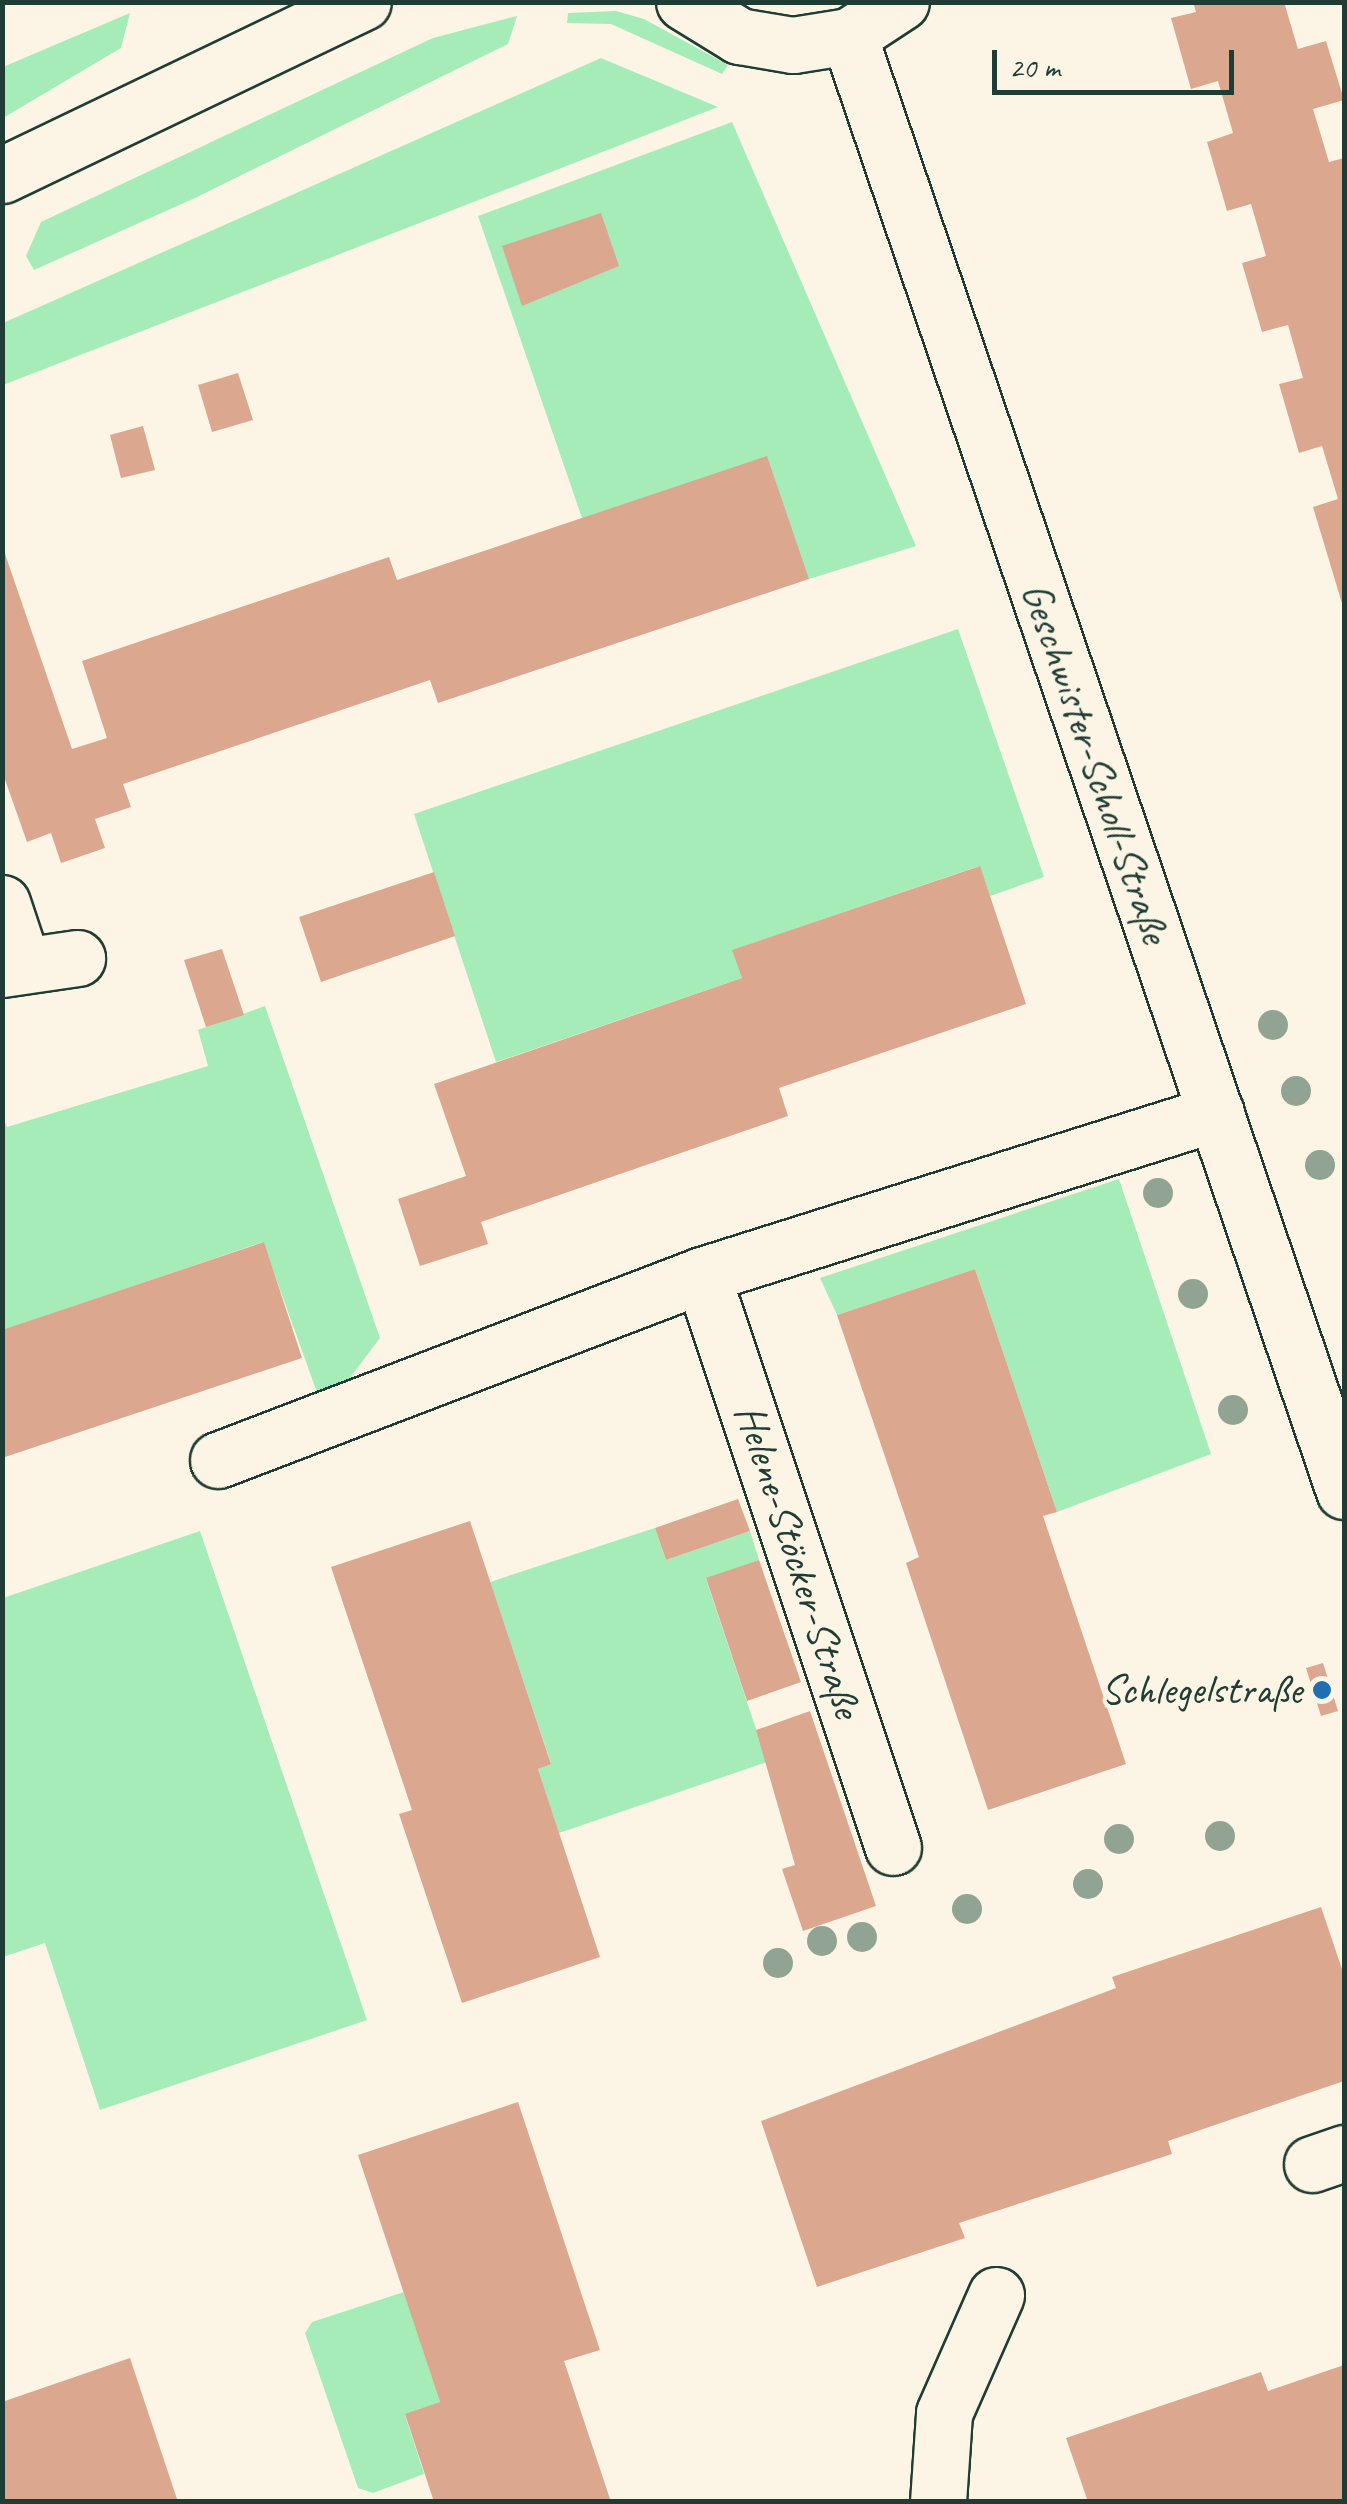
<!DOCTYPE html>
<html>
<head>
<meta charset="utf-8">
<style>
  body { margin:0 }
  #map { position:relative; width:1347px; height:2504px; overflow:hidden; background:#fcf5e5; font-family:Caveat,sans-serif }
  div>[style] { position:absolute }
  .green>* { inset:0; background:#a5ecb9 }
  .building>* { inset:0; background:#dba78f }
  .roads { filter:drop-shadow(2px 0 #1f3d34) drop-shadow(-2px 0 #1f3d34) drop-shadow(0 2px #1f3d34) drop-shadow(0 -2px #1f3d34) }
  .minor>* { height:55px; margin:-27.5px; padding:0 27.5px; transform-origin:27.5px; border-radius:27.5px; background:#fcf5e5 }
  .trees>* { width:30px; height:30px; margin:-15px; border-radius:50%; background:#91a392 }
  .dots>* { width:28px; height:28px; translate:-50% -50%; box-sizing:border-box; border:5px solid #fcf5e5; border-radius:50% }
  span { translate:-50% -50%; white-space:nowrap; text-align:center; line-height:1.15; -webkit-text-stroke:8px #fcf5e5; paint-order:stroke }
  .street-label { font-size:42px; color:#1f3d34 }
  .poi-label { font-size:42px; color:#1f3d34 }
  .right { translate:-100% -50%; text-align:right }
  .frame { position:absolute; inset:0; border:5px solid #1f3d34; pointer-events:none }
  .scale { position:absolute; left:992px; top:50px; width:242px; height:45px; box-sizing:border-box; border:5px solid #1f3d34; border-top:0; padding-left:12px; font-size:30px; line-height:35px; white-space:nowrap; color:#1f3d34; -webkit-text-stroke:8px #fcf5e5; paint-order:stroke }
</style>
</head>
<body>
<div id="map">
  <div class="green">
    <i style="clip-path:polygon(616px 11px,644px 19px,728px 65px,722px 74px,611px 24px,567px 23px,568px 13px)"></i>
    <i style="clip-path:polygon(130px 13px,121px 48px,3px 118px,3px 67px)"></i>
    <i style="clip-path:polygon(517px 16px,508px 44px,195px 198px,34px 270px,26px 256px,41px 222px,433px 38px)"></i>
    <i style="clip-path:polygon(601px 58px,718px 107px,3px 385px,3px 323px)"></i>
    <i style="clip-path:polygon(732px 122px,916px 546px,809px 579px,582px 518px,478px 216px)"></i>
    <i style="clip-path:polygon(958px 629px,1044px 877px,990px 896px,979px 866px,733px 950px,742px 978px,496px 1062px,414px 814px)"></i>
    <i style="clip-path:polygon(265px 1006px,380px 1338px,324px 1412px,263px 1242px,3px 1330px,2px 1116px,7px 1127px,208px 1066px,198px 1030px)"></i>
    <i style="clip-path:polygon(1119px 1179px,1211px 1454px,1057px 1512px,975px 1269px,837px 1315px,820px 1278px)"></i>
    <i style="clip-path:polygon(655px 1528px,666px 1560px,750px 1531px,759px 1560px,706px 1579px,767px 1762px,559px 1833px,538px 1769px,551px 1763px,490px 1582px)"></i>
    <i style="clip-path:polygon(200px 1531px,367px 2020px,100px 2110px,45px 1943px,3px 1957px,3px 1598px)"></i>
    <i style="clip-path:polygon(404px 2292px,440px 2402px,405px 2415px,424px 2474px,373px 2493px,358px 2488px,305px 2333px,312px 2322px)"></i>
  </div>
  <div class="building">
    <i style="clip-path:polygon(1193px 2px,1284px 2px,1298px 49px,1326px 41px,1344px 100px,1313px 109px,1329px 162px,1344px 158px,1344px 610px,1313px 507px,1338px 499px,1322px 446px,1299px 453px,1279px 384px,1303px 378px,1288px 325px,1262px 332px,1242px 263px,1266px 256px,1251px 204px,1227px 211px,1207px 142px,1233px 133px,1218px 81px,1191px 89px,1171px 18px,1196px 12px)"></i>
    <i style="clip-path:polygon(601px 213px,619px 266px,522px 306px,502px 246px)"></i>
    <i style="clip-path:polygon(238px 373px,253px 420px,212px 432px,198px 385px)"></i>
    <i style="clip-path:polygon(143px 426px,155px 470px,121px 478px,110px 435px)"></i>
    <i style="clip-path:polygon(767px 456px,809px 579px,438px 703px,430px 680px,123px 784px,131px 807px,95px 819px,105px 848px,61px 863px,51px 833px,27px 842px,2px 771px,2px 545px,72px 749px,107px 738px,82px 661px,389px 557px,397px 580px)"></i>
    <i style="clip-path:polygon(980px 866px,1026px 1004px,779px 1088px,788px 1116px,481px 1222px,488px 1244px,420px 1266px,398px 1199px,466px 1176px,434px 1084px,742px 978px,732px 950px)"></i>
    <i style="clip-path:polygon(434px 872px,455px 936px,321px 982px,299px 917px)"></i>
    <i style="clip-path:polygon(222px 949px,244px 1015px,206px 1027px,184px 960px)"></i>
    <i style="clip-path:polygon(264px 1242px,302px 1358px,2px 1458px,2px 1330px)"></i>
    <i style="clip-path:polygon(975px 1269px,1057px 1512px,1043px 1516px,1126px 1764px,988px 1810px,906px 1563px,919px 1557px,837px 1315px)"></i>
    <i style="clip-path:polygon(738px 1499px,750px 1531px,666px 1560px,655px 1528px)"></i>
    <i style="clip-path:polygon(470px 1521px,551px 1764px,538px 1769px,600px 1957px,462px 2003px,399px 1814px,412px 1810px,331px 1567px)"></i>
    <i style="clip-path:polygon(759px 1560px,801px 1682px,747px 1701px,706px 1578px)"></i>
    <i style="clip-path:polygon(1323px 1663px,1338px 1711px,1321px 1716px,1306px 1668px)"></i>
    <i style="clip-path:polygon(810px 1711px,876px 1906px,803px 1931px,782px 1869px,795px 1865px,756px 1730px)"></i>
    <i style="clip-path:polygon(1321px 1907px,1344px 1975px,1344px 2081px,1168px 2141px,1172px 2154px,959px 2223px,965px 2238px,817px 2287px,761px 2121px,1116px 1988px,1112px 1977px)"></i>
    <i style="clip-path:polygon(518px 2102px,600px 2350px,564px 2361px,611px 2502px,434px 2502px,405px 2414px,440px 2402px,358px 2155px)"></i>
    <i style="clip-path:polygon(130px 2358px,178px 2502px,2px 2502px,2px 2402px)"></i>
    <i style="clip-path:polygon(1344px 2365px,1344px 2502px,1088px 2502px,1066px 2438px,1261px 2372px,1268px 2391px)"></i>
  </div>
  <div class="roads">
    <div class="minor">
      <i style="left:684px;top:2px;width:65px;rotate:31.7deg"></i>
      <i style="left:739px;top:36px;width:55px;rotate:9.5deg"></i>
      <i style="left:793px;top:45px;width:57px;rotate:-9.1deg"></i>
      <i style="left:849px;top:36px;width:62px;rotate:-33.2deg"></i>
      <i style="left:849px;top:36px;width:1537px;rotate:71.21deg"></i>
      <i style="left:2px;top:175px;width:400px;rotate:-25.6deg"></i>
      <i style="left:2px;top:903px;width:63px;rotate:71.6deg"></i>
      <i style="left:2px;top:969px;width:76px;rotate:-8.3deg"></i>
      <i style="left:702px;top:1275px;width:603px;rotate:71.54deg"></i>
      <i style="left:218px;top:1460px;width:518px;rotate:-20.92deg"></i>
      <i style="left:702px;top:1275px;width:539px;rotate:-17.49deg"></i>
      <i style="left:1312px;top:2164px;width:34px;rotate:-19deg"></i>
      <i style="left:938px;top:2502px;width:89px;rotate:-86.1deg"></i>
      <i style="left:944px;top:2413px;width:129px;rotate:-66.2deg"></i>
    </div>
  </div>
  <div class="trees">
    <i style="left:1273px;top:1025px"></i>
    <i style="left:1296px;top:1091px"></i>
    <i style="left:1320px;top:1165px"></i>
    <i style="left:1158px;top:1193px"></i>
    <i style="left:1193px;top:1294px"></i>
    <i style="left:1233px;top:1410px"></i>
    <i style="left:1220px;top:1836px"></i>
    <i style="left:1119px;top:1839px"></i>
    <i style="left:1088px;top:1884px"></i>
    <i style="left:967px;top:1909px"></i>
    <i style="left:862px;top:1937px"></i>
    <i style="left:822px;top:1941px"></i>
    <i style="left:778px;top:1963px"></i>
  </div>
  <div class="dots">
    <i style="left:1322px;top:1690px;background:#1f6fb2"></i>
  </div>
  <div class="street-label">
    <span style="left:1095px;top:763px;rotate:71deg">Geschwister-Scholl-Straße</span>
    <span style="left:798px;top:1561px;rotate:72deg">Helene-Stöcker-Straße</span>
  </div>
  <div class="poi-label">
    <span class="right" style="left:1302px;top:1690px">Schlegelstraße</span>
  </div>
  <div class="frame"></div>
  <div class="scale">20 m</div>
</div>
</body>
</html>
